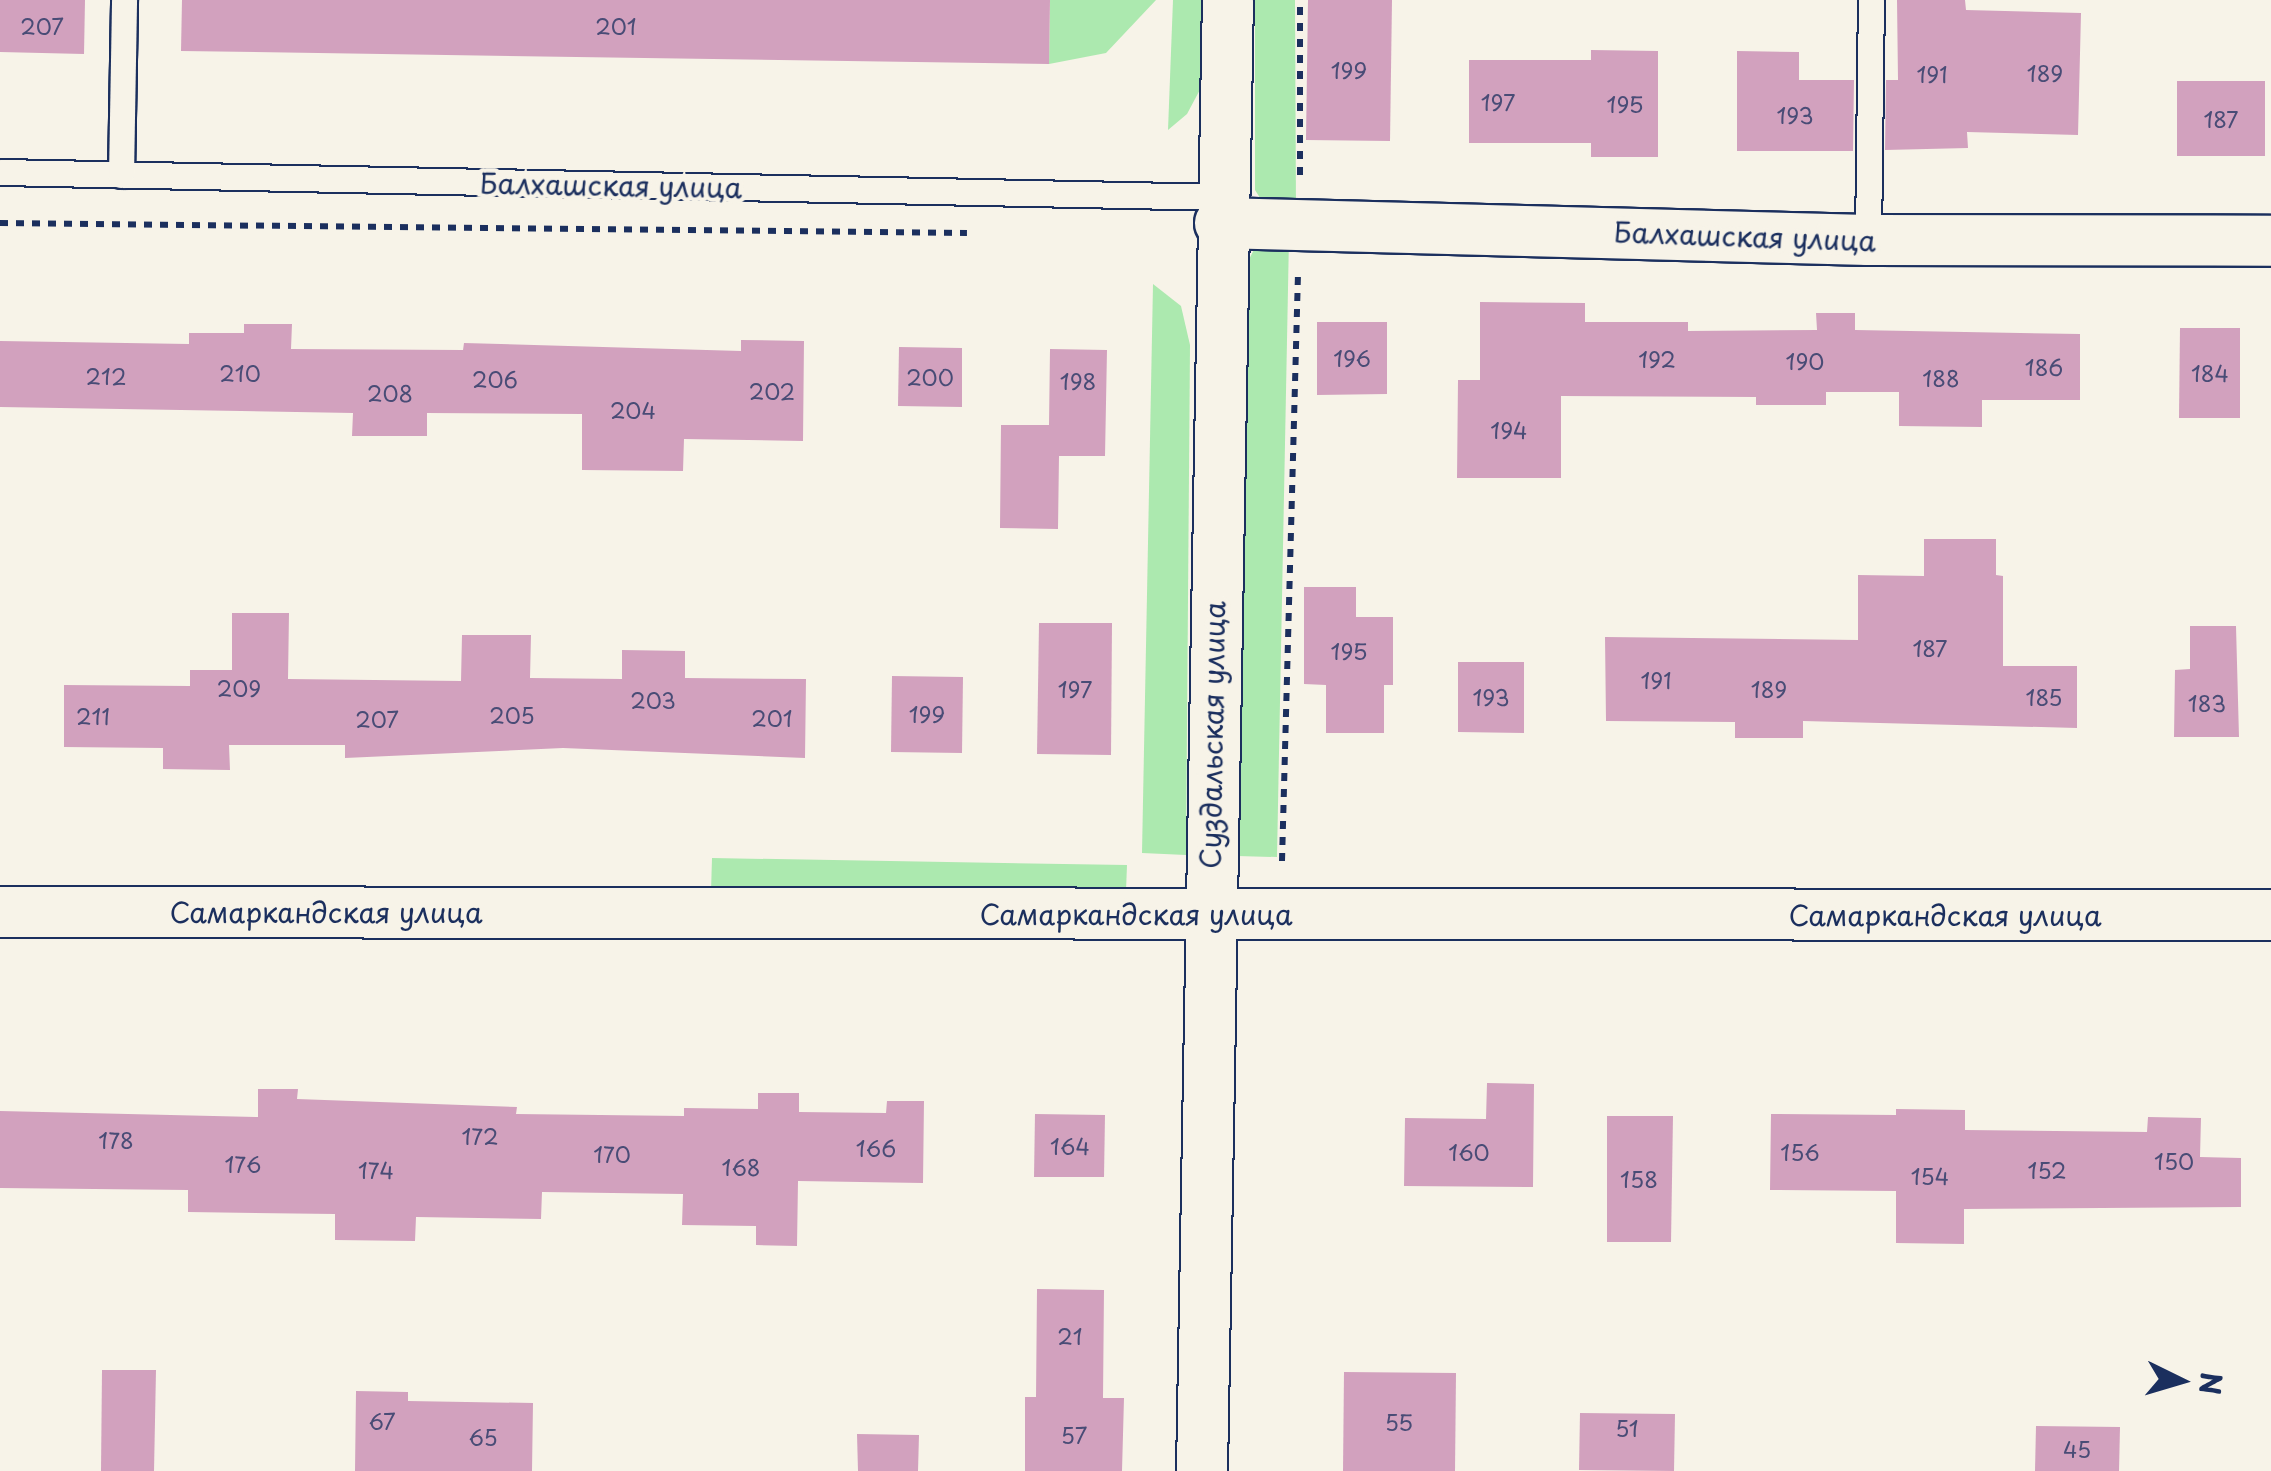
<!DOCTYPE html>
<html>
<head>
<meta charset="utf-8">
<style>
  body { margin:0 }
  #map { position:relative; width:2271px; height:1471px; overflow:hidden; background:#f7f3e8; font-family:"Playpen Sans",sans-serif }
  div>[style] { position:absolute }
  .green>* { inset:0; background:#ace9af }
  .building>* { inset:0; background:#d2a1be }
  .path>* { height:6px; margin-top:-3px; transform-origin:0; background:repeating-linear-gradient(90deg,#1b2f5e 0 8px,transparent 0 16px) }
  .roads { filter:drop-shadow(2px 0 #1b2f5e) drop-shadow(-2px 0 #1b2f5e) drop-shadow(0 2px #1b2f5e) drop-shadow(0 -2px #1b2f5e) }
  .service>* { height:25px; margin:-12.5px; padding:0 12.5px; transform-origin:12.5px; border-radius:12.5px; background:#f7f3e8 }
  .minor>* { height:50px; margin:-25px; padding:0 25px; transform-origin:25px; border-radius:25px; background:#f7f3e8 }
  span { translate:-50% -50%; white-space:nowrap; text-align:center; line-height:1.15; -webkit-text-stroke:9px #f7f3e8; paint-order:stroke }
  .number-label { font-size:22px; color:#494c76 }
  .number-label span { -webkit-text-stroke-width:0 }
  .street-label { font-size:28px; color:#1b2f5e }
  .north { position:absolute; left:2131px; top:1331px; width:100px; height:100px; -webkit-text-stroke:8px #f7f3e8; paint-order:stroke; rotate:95deg; font-size:28px; font-weight:700; line-height:40px; text-align:center; color:#1b2f5e }
  .north::after { content:''; display:block; margin:auto; width:35px; height:45px; background:#1b2f5e; clip-path:polygon(50% 0,100% 100%,50% 72%,0 100%) }
</style>
</head>
<body>
<div id="map">
  <div class="green">
    <i style="clip-path:polygon(1050px 0,1156px 0,1106px 53px,1049px 64px)"></i>
    <i style="clip-path:polygon(1173px 0,1207px 0,1203px 84px,1187px 114px,1168px 130px)"></i>
    <i style="clip-path:polygon(1255px 0,1295px 0,1296px 214px,1262px 201px,1255px 190px)"></i>
    <i style="clip-path:polygon(1289px 237px,1277px 857px,1237px 856px,1246px 265px,1257px 244px)"></i>
    <i style="clip-path:polygon(1153px 284px,1181px 306px,1190px 345px,1186px 855px,1142px 853px)"></i>
    <i style="clip-path:polygon(712px 858px,1127px 865px,1126px 891px,711px 892px)"></i>
  </div>
  <div class="building">
    <i style="clip-path:polygon(0 0,85px 0,84px 54px,0 52px)"></i>
    <i style="clip-path:polygon(182px 0,1050px 0,1049px 64px,181px 51px)"></i>
    <i style="clip-path:polygon(1308px 0,1392px 0,1390px 141px,1306px 140px)"></i>
    <i style="clip-path:polygon(1897px 0,1965px 0,1966px 10px,2081px 13px,2078px 135px,1967px 132px,1968px 148px,1885px 150px,1886px 80px,1898px 80px)"></i>
    <i style="clip-path:polygon(1591px 50px,1658px 51px,1658px 157px,1591px 157px,1591px 143px,1469px 143px,1469px 60px,1591px 60px)"></i>
    <i style="clip-path:polygon(1737px 51px,1799px 52px,1799px 80px,1854px 80px,1853px 151px,1737px 151px)"></i>
    <i style="clip-path:polygon(2177px 81px,2265px 81px,2265px 156px,2177px 156px)"></i>
    <i style="clip-path:polygon(1480px 302px,1585px 303px,1585px 322px,1688px 322px,1688px 331px,1817px 330px,1816px 313px,1855px 313px,1855px 330px,2080px 334px,2080px 400px,1982px 400px,1982px 427px,1899px 426px,1899px 392px,1826px 392px,1826px 405px,1756px 405px,1756px 397px,1561px 396px,1561px 478px,1457px 478px,1458px 380px,1480px 380px)"></i>
    <i style="clip-path:polygon(1317px 322px,1387px 322px,1387px 394px,1317px 395px)"></i>
    <i style="clip-path:polygon(244px 324px,292px 324px,291px 349px,463px 350px,464px 343px,741px 351px,741px 340px,804px 341px,803px 441px,684px 439px,683px 471px,582px 470px,582px 414px,427px 413px,427px 436px,352px 436px,353px 413px,0 407px,0 341px,189px 344px,189px 333px,244px 333px)"></i>
    <i style="clip-path:polygon(2180px 328px,2240px 328px,2240px 418px,2179px 418px)"></i>
    <i style="clip-path:polygon(899px 347px,962px 348px,962px 407px,898px 406px)"></i>
    <i style="clip-path:polygon(1050px 349px,1107px 350px,1105px 456px,1059px 456px,1058px 529px,1000px 528px,1001px 425px,1049px 425px)"></i>
    <i style="clip-path:polygon(1924px 539px,1996px 539px,1996px 575px,2003px 576px,2003px 666px,2077px 666px,2077px 728px,1803px 721px,1803px 738px,1735px 738px,1735px 722px,1606px 721px,1605px 637px,1858px 640px,1858px 575px,1924px 576px)"></i>
    <i style="clip-path:polygon(1304px 587px,1356px 587px,1356px 617px,1393px 617px,1393px 685px,1384px 685px,1384px 733px,1326px 733px,1326px 685px,1304px 684px)"></i>
    <i style="clip-path:polygon(232px 613px,289px 613px,288px 679px,461px 681px,462px 635px,531px 635px,530px 678px,622px 679px,622px 650px,685px 651px,685px 678px,806px 679px,805px 758px,563px 748px,345px 758px,345px 745px,229px 745px,230px 770px,163px 769px,163px 748px,64px 747px,64px 685px,190px 686px,190px 670px,232px 670px)"></i>
    <i style="clip-path:polygon(1039px 623px,1112px 623px,1111px 755px,1037px 754px)"></i>
    <i style="clip-path:polygon(2190px 626px,2236px 626px,2239px 737px,2174px 737px,2175px 670px,2190px 669px)"></i>
    <i style="clip-path:polygon(1458px 662px,1524px 662px,1524px 733px,1458px 732px)"></i>
    <i style="clip-path:polygon(892px 676px,963px 677px,962px 753px,891px 752px)"></i>
    <i style="clip-path:polygon(1487px 1083px,1534px 1084px,1533px 1187px,1404px 1186px,1405px 1118px,1486px 1119px)"></i>
    <i style="clip-path:polygon(258px 1089px,298px 1089px,297px 1099px,517px 1107px,516px 1114px,684px 1116px,684px 1108px,758px 1109px,758px 1093px,799px 1093px,799px 1112px,886px 1113px,887px 1101px,924px 1101px,923px 1183px,798px 1181px,797px 1246px,756px 1245px,756px 1226px,682px 1225px,683px 1194px,542px 1192px,541px 1219px,416px 1217px,415px 1241px,335px 1240px,335px 1214px,188px 1212px,188px 1190px,0 1188px,0 1111px,258px 1117px)"></i>
    <i style="clip-path:polygon(1896px 1109px,1965px 1110px,1965px 1130px,2147px 1132px,2148px 1117px,2201px 1118px,2200px 1157px,2241px 1158px,2241px 1207px,1964px 1209px,1964px 1244px,1896px 1243px,1896px 1191px,1770px 1190px,1771px 1114px,1896px 1115px)"></i>
    <i style="clip-path:polygon(1035px 1114px,1105px 1115px,1104px 1177px,1034px 1177px)"></i>
    <i style="clip-path:polygon(1607px 1116px,1673px 1116px,1671px 1242px,1607px 1242px)"></i>
    <i style="clip-path:polygon(1037px 1289px,1104px 1290px,1103px 1398px,1124px 1398px,1122px 1471px,1025px 1471px,1025px 1397px,1036px 1397px)"></i>
    <i style="clip-path:polygon(102px 1370px,156px 1370px,154px 1471px,101px 1471px)"></i>
    <i style="clip-path:polygon(1344px 1372px,1456px 1373px,1455px 1471px,1343px 1471px)"></i>
    <i style="clip-path:polygon(356px 1391px,408px 1392px,408px 1401px,533px 1403px,532px 1471px,355px 1471px)"></i>
    <i style="clip-path:polygon(1580px 1413px,1675px 1414px,1674px 1471px,1579px 1470px)"></i>
    <i style="clip-path:polygon(2036px 1426px,2120px 1427px,2119px 1471px,2035px 1471px)"></i>
    <i style="clip-path:polygon(857px 1434px,919px 1435px,918px 1471px,858px 1471px)"></i>
  </div>
  <div class="path">
    <i style="left:1300px;top:175px;width:175px;rotate:-90deg"></i>
    <i style="left:0;top:223px;width:967px;rotate:0.59deg"></i>
    <i style="left:1282px;top:861px;width:588px;rotate:-88.44deg"></i>
  </div>
  <div class="roads">
    <div class="service">
      <i style="left:0;top:172px;width:1221px;rotate:1.17deg"></i>
      <i style="left:121px;top:175px;width:175px;rotate:-89deg"></i>
      <i style="left:1868px;top:240px;width:240px;rotate:-89.3deg"></i>
    </div>
    <div class="minor">
      <i style="left:1220px;top:223px;width:648px;rotate:1.5deg"></i>
      <i style="left:1868px;top:240px;width:403px;rotate:0.1deg"></i>
      <i style="left:0;top:912px;width:2271px;rotate:0.08deg"></i>
      <i style="left:1202px;top:1471px;width:1471px;rotate:-88.99deg"></i>
    </div>
  </div>
  <div class="number-label">
    <span style="left:42px;top:26px">207</span>
    <span style="left:616px;top:26px">201</span>
    <span style="left:1349px;top:70px">199</span>
    <span style="left:2045px;top:73px">189</span>
    <span style="left:1932px;top:74px">191</span>
    <span style="left:1498px;top:102px">197</span>
    <span style="left:1625px;top:104px">195</span>
    <span style="left:1795px;top:115px">193</span>
    <span style="left:2221px;top:119px">187</span>
    <span style="left:1352px;top:358px">196</span>
    <span style="left:1657px;top:359px">192</span>
    <span style="left:1805px;top:361px">190</span>
    <span style="left:2044px;top:367px">186</span>
    <span style="left:240px;top:373px">210</span>
    <span style="left:2210px;top:373px">184</span>
    <span style="left:106px;top:376px">212</span>
    <span style="left:930px;top:377px">200</span>
    <span style="left:1941px;top:378px">188</span>
    <span style="left:495px;top:379px">206</span>
    <span style="left:1078px;top:381px">198</span>
    <span style="left:772px;top:391px">202</span>
    <span style="left:390px;top:393px">208</span>
    <span style="left:633px;top:410px">204</span>
    <span style="left:1509px;top:430px">194</span>
    <span style="left:1930px;top:648px">187</span>
    <span style="left:1349px;top:651px">195</span>
    <span style="left:1656px;top:680px">191</span>
    <span style="left:239px;top:688px">209</span>
    <span style="left:1075px;top:689px">197</span>
    <span style="left:1769px;top:689px">189</span>
    <span style="left:1491px;top:697px">193</span>
    <span style="left:2044px;top:697px">185</span>
    <span style="left:653px;top:700px">203</span>
    <span style="left:2207px;top:703px">183</span>
    <span style="left:927px;top:714px">199</span>
    <span style="left:512px;top:715px">205</span>
    <span style="left:93px;top:716px">211</span>
    <span style="left:772px;top:718px">201</span>
    <span style="left:377px;top:719px">207</span>
    <span style="left:480px;top:1136px">172</span>
    <span style="left:116px;top:1140px">178</span>
    <span style="left:1070px;top:1146px">164</span>
    <span style="left:876px;top:1148px">166</span>
    <span style="left:1469px;top:1152px">160</span>
    <span style="left:1800px;top:1152px">156</span>
    <span style="left:612px;top:1154px">170</span>
    <span style="left:2174px;top:1161px">150</span>
    <span style="left:243px;top:1164px">176</span>
    <span style="left:741px;top:1167px">168</span>
    <span style="left:376px;top:1170px">174</span>
    <span style="left:2047px;top:1170px">152</span>
    <span style="left:1930px;top:1176px">154</span>
    <span style="left:1639px;top:1179px">158</span>
    <span style="left:1070px;top:1336px">21</span>
    <span style="left:382px;top:1421px">67</span>
    <span style="left:1399px;top:1422px">55</span>
    <span style="left:1627px;top:1428px">51</span>
    <span style="left:1074px;top:1435px">57</span>
    <span style="left:483px;top:1437px">65</span>
    <span style="left:2077px;top:1449px">45</span>
  </div>
  <div class="street-label">
    <span style="left:611px;top:185px;rotate:1deg">Балхашская улица</span>
    <span style="left:1745px;top:236px;rotate:2deg">Балхашская улица</span>
    <span style="left:1212px;top:735px;rotate:-89deg">Суздальская улица</span>
    <span style="left:326px;top:912px">Самаркандская улица</span>
    <span style="left:1136px;top:914px">Самаркандская улица</span>
    <span style="left:1945px;top:915px">Самаркандская улица</span>
  </div>
  <div class="north">N</div>
</div>
</body>
</html>
